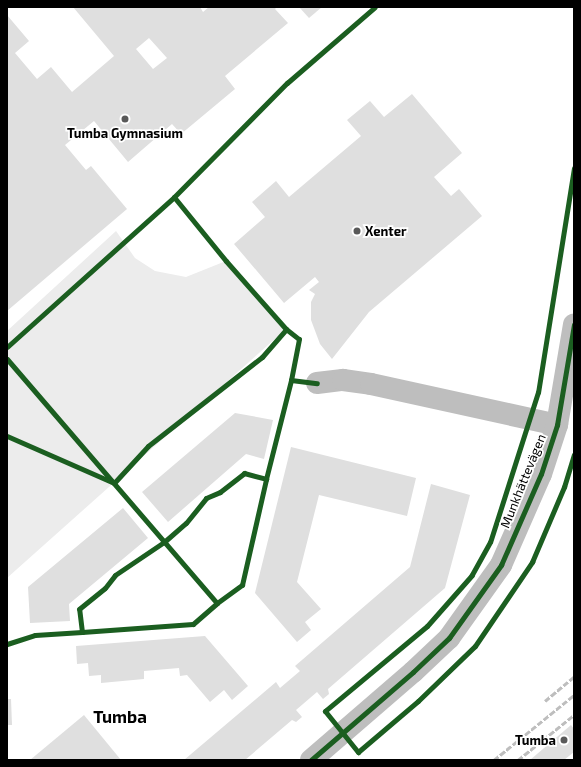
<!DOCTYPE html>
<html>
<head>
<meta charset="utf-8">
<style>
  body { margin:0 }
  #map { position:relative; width:581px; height:767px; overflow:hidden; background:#fff; font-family:"Exo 2",sans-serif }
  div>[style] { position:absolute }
  .green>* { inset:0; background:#ececec }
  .building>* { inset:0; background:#dfdfdf }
  .minor>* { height:22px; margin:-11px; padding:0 11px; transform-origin:11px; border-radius:11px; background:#bebebe }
  .rail>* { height:3px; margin-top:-1.5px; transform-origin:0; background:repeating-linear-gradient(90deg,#bebebe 0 6px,transparent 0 8px) }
  .cycleway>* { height:5px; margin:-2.5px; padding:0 2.5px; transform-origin:2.5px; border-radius:2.5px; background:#1b5e20 }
  .dots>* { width:11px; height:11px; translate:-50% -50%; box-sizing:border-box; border:2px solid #fff; border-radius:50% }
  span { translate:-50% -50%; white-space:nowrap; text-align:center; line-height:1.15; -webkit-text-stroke:3.5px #fff; paint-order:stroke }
  .poi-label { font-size:13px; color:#000; font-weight:700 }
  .left { translate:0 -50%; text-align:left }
  .right { translate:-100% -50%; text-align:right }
  .street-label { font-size:13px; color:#000 }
  .district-label { font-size:17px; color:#000; font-weight:700 }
  .frame { position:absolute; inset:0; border:8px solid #000; pointer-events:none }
</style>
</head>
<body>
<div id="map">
  <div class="green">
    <i style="clip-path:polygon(116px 231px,135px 258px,155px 271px,186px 277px,226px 261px,286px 329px,7px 578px,7px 331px)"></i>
  </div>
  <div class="building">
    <i style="clip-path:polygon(evenodd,73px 7px,200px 7px,203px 12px,209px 7px,277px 7px,275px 9px,288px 23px,225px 76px,235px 89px,181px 134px,172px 124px,128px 162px,94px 121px,65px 145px,86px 170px,91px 166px,127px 209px,7px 311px,7px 15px,29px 41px,15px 53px,37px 79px,51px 67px,72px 92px,114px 56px,73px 7px,149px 38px,167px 58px,153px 69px,136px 49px,149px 38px)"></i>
    <i style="clip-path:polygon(299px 7px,322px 7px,309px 18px)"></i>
    <i style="clip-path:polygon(412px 94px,462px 153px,434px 177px,451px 196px,459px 189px,482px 216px,369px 312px,332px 359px,320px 344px,311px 320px,311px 302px,315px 294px,309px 290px,319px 282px,315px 277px,284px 303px,234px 244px,265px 217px,252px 202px,276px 181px,289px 197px,361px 136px,347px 120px,370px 101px,384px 117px)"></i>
    <i style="clip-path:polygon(235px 413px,273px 420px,264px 459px,246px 454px,168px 522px,142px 492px)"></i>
    <i style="clip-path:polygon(291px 447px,416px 478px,407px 516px,319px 495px,297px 582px,321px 609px,305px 622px,311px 630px,297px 642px,255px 593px)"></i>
    <i style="clip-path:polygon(431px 484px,470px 495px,445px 588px,328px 689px,329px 694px,323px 699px,317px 692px,296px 710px,302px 717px,296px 722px,292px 720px,245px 760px,184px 760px,276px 682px,280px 688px,300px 671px,295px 666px,410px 567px)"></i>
    <i style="clip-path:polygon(123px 508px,148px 538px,69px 604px,70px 621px,30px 623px,28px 587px)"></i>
    <i style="clip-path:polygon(205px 636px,248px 686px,232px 700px,224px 690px,210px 702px,187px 675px,180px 676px,179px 668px,144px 671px,144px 679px,101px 683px,101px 675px,89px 676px,88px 663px,77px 664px,76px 646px)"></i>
    <i style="clip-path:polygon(7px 699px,11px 699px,12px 725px,7px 725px)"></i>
    <i style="clip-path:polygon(84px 715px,121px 760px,30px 760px)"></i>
    <i style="clip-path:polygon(571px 725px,574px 729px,574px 752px,564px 760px,530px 760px)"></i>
  </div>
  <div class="minor">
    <i style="left:317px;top:383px;width:26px;rotate:-7deg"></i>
    <i style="left:343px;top:380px;width:28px;rotate:8deg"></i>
    <i style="left:371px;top:384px;width:190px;rotate:12.4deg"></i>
    <i style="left:311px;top:760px;width:135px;rotate:-40.8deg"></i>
    <i style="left:413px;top:672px;width:50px;rotate:-43.4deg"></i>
    <i style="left:449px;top:638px;width:90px;rotate:-54.5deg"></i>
    <i style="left:501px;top:565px;width:99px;rotate:-66.3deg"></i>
    <i style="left:541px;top:474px;width:52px;rotate:-71.9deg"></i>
    <i style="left:557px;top:425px;width:102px;rotate:-80.4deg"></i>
  </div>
  <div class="rail">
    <i style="left:545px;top:701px;width:38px;rotate:-40deg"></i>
    <i style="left:494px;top:760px;width:103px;rotate:-39.1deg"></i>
    <i style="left:518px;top:760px;width:72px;rotate:-38.8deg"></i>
  </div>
  <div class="cycleway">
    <i style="left:574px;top:168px;width:227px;rotate:99.1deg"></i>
    <i style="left:538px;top:392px;width:157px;rotate:107.7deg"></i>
    <i style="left:490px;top:542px;width:38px;rotate:119deg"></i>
    <i style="left:472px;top:575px;width:68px;rotate:131.4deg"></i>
    <i style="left:427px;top:626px;width:133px;rotate:140.2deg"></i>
    <i style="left:325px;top:711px;width:53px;rotate:51.2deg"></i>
    <i style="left:358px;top:752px;width:79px;rotate:-40.4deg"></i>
    <i style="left:418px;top:701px;width:79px;rotate:-44deg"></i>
    <i style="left:475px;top:646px;width:102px;rotate:-55.8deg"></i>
    <i style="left:532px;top:562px;width:82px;rotate:-66.9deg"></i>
    <i style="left:564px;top:487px;width:34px;rotate:-73deg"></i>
    <i style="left:174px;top:197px;width:82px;rotate:50.9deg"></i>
    <i style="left:226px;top:261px;width:91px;rotate:48.6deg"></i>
    <i style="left:286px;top:329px;width:16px;rotate:38deg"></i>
    <i style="left:299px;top:339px;width:42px;rotate:101deg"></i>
    <i style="left:7px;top:347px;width:224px;rotate:-41.9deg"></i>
    <i style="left:174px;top:197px;width:161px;rotate:-45.3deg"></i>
    <i style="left:287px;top:83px;width:116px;rotate:-40.8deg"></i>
    <i style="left:7px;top:359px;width:322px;rotate:49.3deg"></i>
    <i style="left:7px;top:436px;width:117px;rotate:23.7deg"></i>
    <i style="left:114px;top:483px;width:50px;rotate:-47.4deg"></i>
    <i style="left:148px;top:446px;width:145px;rotate:-38deg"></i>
    <i style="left:262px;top:357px;width:37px;rotate:-49deg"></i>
    <i style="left:82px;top:632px;width:111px;rotate:-4.1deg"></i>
    <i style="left:193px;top:624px;width:32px;rotate:-41deg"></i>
    <i style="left:217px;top:603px;width:31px;rotate:-36deg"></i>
    <i style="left:242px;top:585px;width:109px;rotate:-77.2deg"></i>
    <i style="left:7px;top:644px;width:29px;rotate:-18deg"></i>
    <i style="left:35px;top:635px;width:47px;rotate:-3.7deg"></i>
    <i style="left:82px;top:632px;width:23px;rotate:-97deg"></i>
    <i style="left:79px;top:609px;width:33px;rotate:-39deg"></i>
    <i style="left:105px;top:588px;width:16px;rotate:-52deg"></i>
    <i style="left:115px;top:575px;width:59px;rotate:-34deg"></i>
    <i style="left:164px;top:542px;width:29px;rotate:-41deg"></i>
    <i style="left:186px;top:523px;width:32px;rotate:-51deg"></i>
    <i style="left:206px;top:498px;width:15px;rotate:-23deg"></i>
    <i style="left:220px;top:492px;width:31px;rotate:-38deg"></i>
    <i style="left:244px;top:473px;width:23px;rotate:15deg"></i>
    <i style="left:266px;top:479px;width:102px;rotate:-75.8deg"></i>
    <i style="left:291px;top:380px;width:26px;rotate:7deg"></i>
    <i style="left:311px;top:760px;width:135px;rotate:-40.8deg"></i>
    <i style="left:413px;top:672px;width:50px;rotate:-43.4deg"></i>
    <i style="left:449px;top:638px;width:90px;rotate:-54.5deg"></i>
    <i style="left:501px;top:565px;width:99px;rotate:-66.3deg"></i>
    <i style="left:541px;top:474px;width:52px;rotate:-71.9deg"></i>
    <i style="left:557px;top:425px;width:102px;rotate:-80.4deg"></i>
  </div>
  <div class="dots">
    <i style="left:125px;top:119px;background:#595959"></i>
    <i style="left:357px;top:231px;background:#595959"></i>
    <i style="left:564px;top:740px;background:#595959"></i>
  </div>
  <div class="poi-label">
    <span style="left:125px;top:133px">Tumba Gymnasium</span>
    <span class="left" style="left:365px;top:231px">Xenter</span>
    <span class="right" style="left:556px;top:740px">Tumba</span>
  </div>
  <div class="street-label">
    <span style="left:523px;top:481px;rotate:-68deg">Munkhättevägen</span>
  </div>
  <div class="district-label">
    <span style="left:120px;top:717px">Tumba</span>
  </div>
  <div class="frame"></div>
</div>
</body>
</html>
